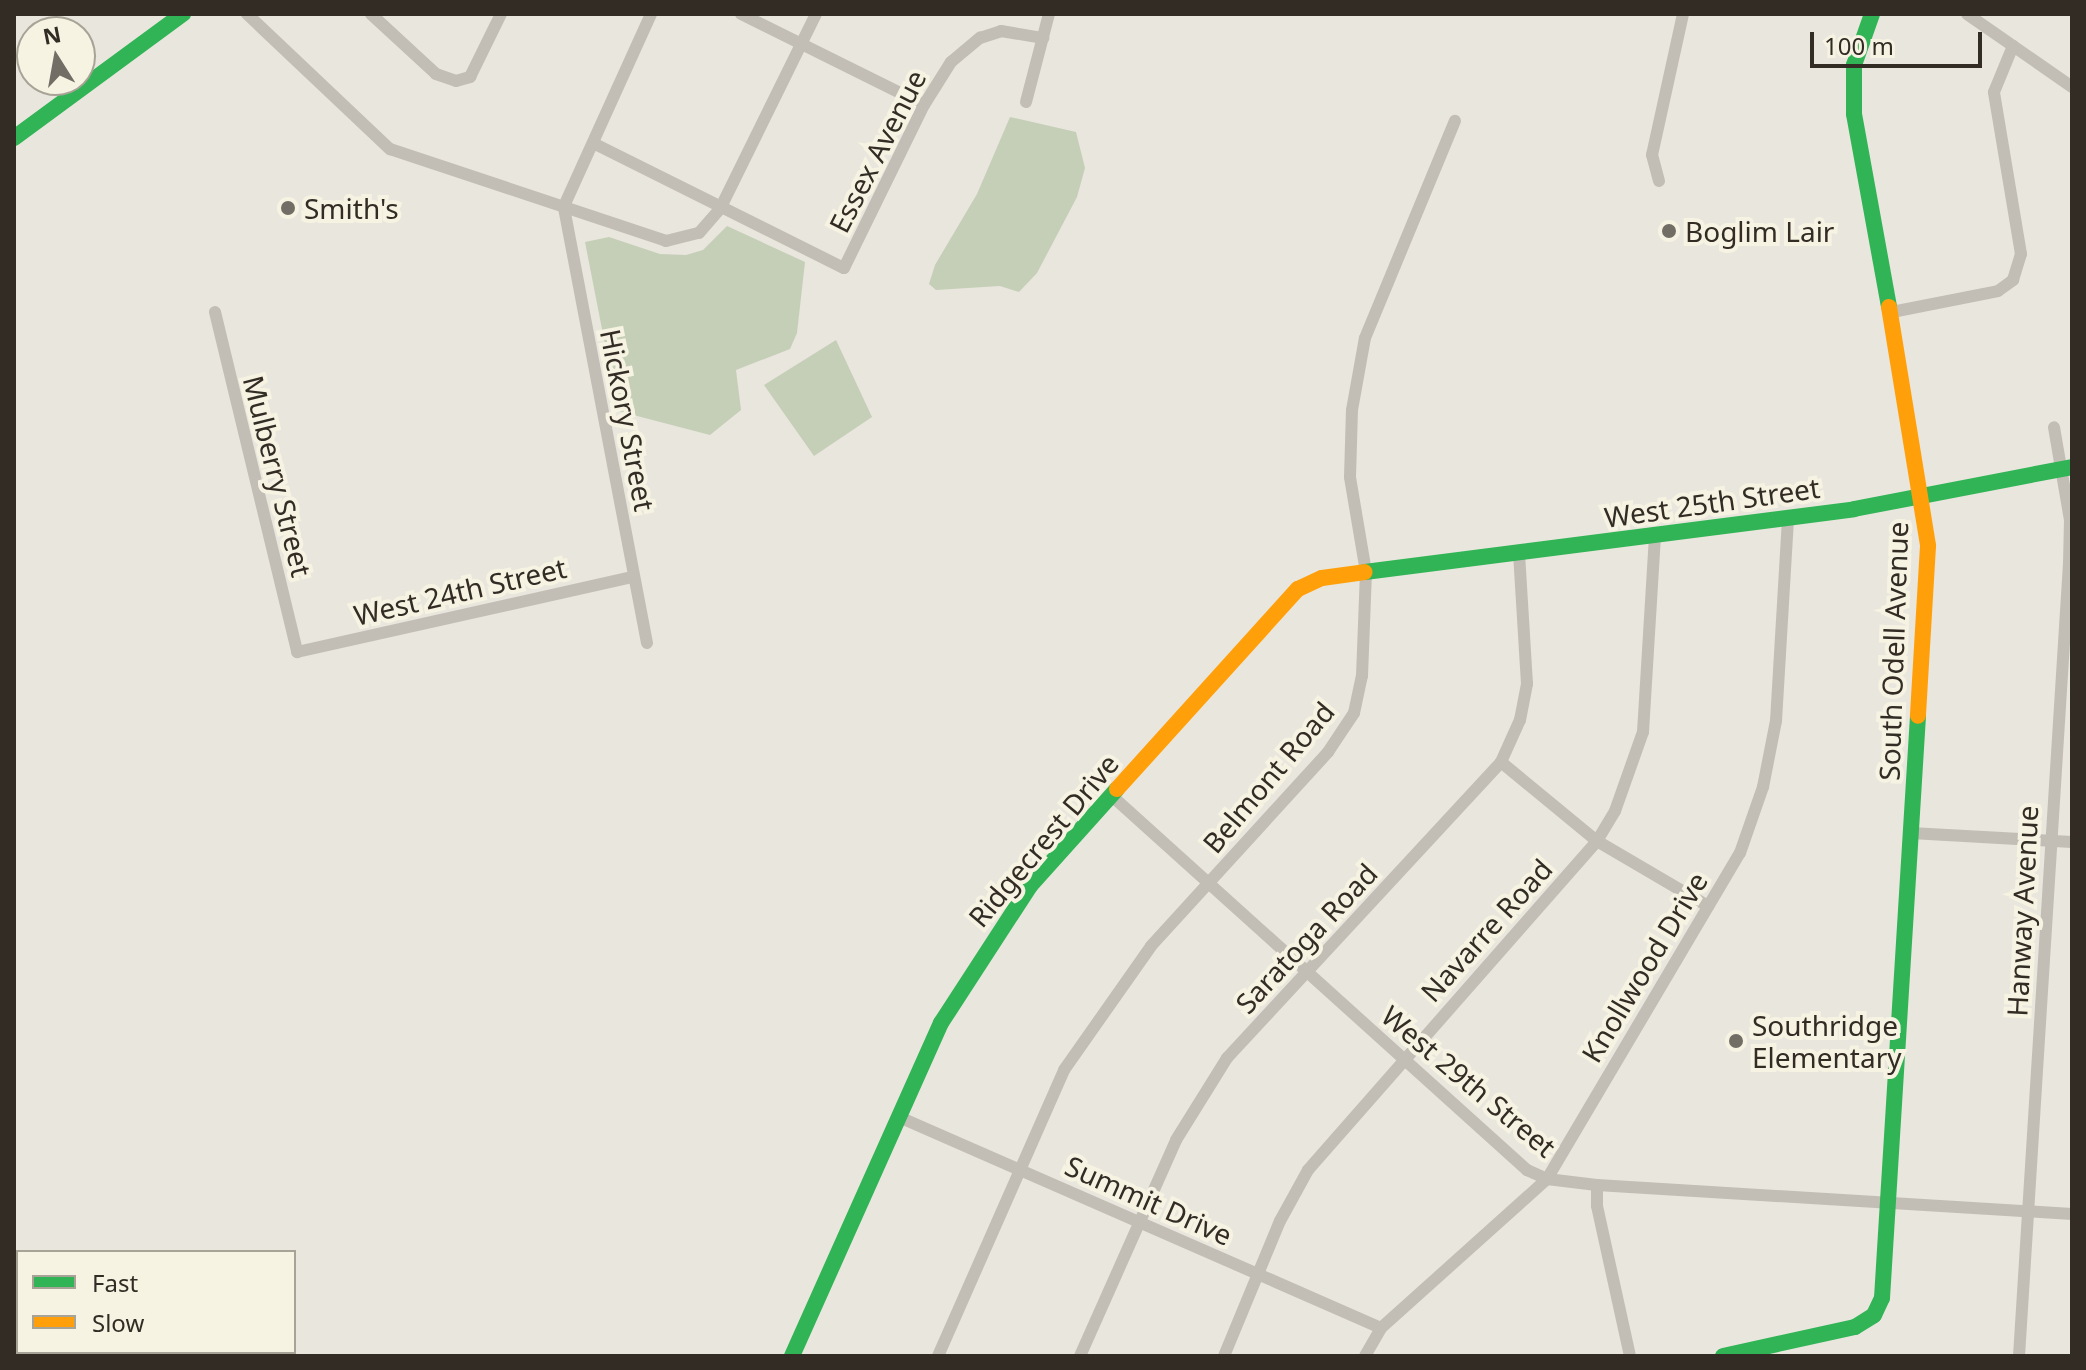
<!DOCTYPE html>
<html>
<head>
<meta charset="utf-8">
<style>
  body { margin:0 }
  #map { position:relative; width:2086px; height:1370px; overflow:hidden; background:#e9e6dd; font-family:"Noto Sans",sans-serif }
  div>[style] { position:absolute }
  .green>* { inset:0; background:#c5cfb7 }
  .street>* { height:12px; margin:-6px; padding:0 6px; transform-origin:6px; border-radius:6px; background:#c2beb6 }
  .fast>* { height:16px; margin:-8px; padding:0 8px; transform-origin:8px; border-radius:8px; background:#30b455 }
  .slow>* { height:16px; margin:-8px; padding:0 8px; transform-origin:8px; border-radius:8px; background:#ff9f0a }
  .dots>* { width:22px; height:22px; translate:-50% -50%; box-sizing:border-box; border:4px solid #f7f3e3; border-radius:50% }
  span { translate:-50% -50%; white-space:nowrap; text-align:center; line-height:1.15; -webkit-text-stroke:8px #f7f3e3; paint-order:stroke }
  .street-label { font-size:28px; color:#322c25 }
  .poi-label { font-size:28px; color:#322c25 }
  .left { translate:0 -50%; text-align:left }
  .frame { position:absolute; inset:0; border:16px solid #322c25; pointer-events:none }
  .legend { position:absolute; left:16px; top:1250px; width:280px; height:104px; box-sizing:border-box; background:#f7f3e3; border:2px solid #a8a397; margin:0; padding:10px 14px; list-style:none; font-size:24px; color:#322c25 }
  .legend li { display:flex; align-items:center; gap:16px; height:40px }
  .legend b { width:40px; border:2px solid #a8a397 }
  .north { position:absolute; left:16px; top:16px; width:80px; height:80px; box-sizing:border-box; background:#f7f3e3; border:2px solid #a8a397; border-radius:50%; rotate:349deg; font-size:22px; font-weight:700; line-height:32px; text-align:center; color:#322c25 }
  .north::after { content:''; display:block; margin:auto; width:28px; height:36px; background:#726d65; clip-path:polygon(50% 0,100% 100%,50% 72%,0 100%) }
  .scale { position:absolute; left:1810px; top:32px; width:172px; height:36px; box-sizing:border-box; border:4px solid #322c25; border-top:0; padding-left:10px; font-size:24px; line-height:28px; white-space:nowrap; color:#322c25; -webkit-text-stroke:6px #f7f3e3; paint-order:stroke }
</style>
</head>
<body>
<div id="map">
  <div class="green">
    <i style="clip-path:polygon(1010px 117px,1076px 132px,1085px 168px,1077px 197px,1037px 273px,1019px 292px,1000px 286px,936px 290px,929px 284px,935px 265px,977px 194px)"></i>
    <i style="clip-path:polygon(727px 226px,805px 262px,797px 333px,790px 349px,736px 370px,741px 410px,710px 435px,618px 411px,585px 242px,609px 237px,660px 254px,686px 255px,703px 250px)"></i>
    <i style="clip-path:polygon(836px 340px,872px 417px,814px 456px,764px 385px)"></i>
  </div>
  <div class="street">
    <i style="left:247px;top:14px;width:197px;rotate:43.4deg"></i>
    <i style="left:390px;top:149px;width:291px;rotate:18.4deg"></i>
    <i style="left:666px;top:241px;width:34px;rotate:-14deg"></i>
    <i style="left:699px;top:233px;width:32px;rotate:-49deg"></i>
    <i style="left:720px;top:209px;width:217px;rotate:-63.8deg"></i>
    <i style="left:371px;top:14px;width:88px;rotate:42.7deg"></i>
    <i style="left:436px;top:74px;width:21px;rotate:19deg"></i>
    <i style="left:456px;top:81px;width:15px;rotate:-16deg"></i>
    <i style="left:470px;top:77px;width:70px;rotate:-63.8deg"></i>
    <i style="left:741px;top:14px;width:204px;rotate:26.4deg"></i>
    <i style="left:1967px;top:14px;width:128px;rotate:34.8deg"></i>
    <i style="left:1026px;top:102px;width:91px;rotate:-75.4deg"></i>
    <i style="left:595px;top:144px;width:278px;rotate:26.5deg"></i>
    <i style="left:844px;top:268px;width:182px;rotate:-63.9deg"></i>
    <i style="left:924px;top:105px;width:51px;rotate:-57.9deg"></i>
    <i style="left:951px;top:62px;width:38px;rotate:-40deg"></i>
    <i style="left:980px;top:38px;width:22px;rotate:-18deg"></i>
    <i style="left:1001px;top:31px;width:43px;rotate:9.5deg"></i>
    <i style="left:1659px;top:181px;width:27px;rotate:-105deg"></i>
    <i style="left:1652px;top:155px;width:144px;rotate:-77.6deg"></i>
    <i style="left:215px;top:312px;width:350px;rotate:76.4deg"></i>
    <i style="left:297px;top:652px;width:344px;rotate:-12.6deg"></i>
    <i style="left:1892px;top:312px;width:108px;rotate:-11.2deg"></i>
    <i style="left:1998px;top:291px;width:19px;rotate:-36deg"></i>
    <i style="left:2013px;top:280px;width:27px;rotate:-73deg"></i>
    <i style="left:2021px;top:254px;width:164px;rotate:-99.5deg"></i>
    <i style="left:1994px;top:92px;width:50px;rotate:-67.6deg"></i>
    <i style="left:647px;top:643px;width:445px;rotate:-100.8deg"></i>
    <i style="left:564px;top:206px;width:211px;rotate:-65.6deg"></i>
    <i style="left:1501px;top:762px;width:124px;rotate:39.5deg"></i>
    <i style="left:1597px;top:841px;width:129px;rotate:30.4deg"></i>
    <i style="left:1112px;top:796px;width:559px;rotate:42.03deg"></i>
    <i style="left:1527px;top:1170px;width:22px;rotate:24deg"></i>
    <i style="left:1547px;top:1179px;width:50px;rotate:6.8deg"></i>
    <i style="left:1597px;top:1185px;width:476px;rotate:3.5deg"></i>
    <i style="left:1911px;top:833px;width:161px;rotate:3.2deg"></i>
    <i style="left:899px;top:1117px;width:526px;rotate:23.64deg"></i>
    <i style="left:1597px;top:1185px;width:21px;rotate:90deg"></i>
    <i style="left:1597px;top:1206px;width:154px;rotate:77.6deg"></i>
    <i style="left:938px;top:1356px;width:313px;rotate:-66.2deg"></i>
    <i style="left:1064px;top:1070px;width:151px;rotate:-54.9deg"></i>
    <i style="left:1151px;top:946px;width:263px;rotate:-47.6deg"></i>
    <i style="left:1328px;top:752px;width:47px;rotate:-56.3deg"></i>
    <i style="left:1354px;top:713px;width:38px;rotate:-78deg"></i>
    <i style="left:1362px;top:676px;width:104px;rotate:-87.8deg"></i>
    <i style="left:1366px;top:572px;width:96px;rotate:-99.6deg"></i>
    <i style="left:1350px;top:477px;width:67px;rotate:-88.3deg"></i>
    <i style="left:1352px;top:410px;width:73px;rotate:-79.8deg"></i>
    <i style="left:1365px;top:338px;width:235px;rotate:-67.5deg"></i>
    <i style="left:1080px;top:1356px;width:236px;rotate:-66deg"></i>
    <i style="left:1176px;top:1140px;width:97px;rotate:-58.1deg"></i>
    <i style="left:1227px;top:1058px;width:403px;rotate:-47.2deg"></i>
    <i style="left:1501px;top:762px;width:46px;rotate:-65.7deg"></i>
    <i style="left:1520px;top:720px;width:37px;rotate:-79deg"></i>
    <i style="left:1527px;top:684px;width:130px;rotate:-93.5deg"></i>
    <i style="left:1224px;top:1356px;width:146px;rotate:-67.5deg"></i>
    <i style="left:1280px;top:1221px;width:58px;rotate:-61.2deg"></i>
    <i style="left:1308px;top:1170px;width:438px;rotate:-48.7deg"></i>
    <i style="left:1597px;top:841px;width:35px;rotate:-59deg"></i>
    <i style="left:1615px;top:811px;width:84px;rotate:-70.5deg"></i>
    <i style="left:1643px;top:732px;width:196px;rotate:-86.5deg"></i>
    <i style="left:1365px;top:1356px;width:32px;rotate:-60deg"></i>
    <i style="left:1381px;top:1328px;width:223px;rotate:-41.9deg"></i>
    <i style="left:1547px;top:1179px;width:379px;rotate:-59.4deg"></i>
    <i style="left:1740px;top:853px;width:70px;rotate:-70.8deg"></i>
    <i style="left:1763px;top:787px;width:67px;rotate:-78.9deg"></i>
    <i style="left:1776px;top:721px;width:202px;rotate:-86.6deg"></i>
    <i style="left:2019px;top:1356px;width:794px;rotate:-86.39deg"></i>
    <i style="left:2069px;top:564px;width:44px;rotate:-88.7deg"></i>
    <i style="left:2070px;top:520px;width:94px;rotate:-99.8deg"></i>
  </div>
  <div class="fast">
    <i style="left:1872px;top:14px;width:54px;rotate:109.4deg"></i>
    <i style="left:1854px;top:65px;width:49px;rotate:90deg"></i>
    <i style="left:1854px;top:114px;width:196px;rotate:79.7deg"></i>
    <i style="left:14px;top:138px;width:210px;rotate:-36.3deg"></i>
    <i style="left:1365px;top:572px;width:493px;rotate:-7.3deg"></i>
    <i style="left:1854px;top:509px;width:222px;rotate:-10.9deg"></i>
    <i style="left:792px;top:1356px;width:365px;rotate:-65.9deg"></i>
    <i style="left:941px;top:1023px;width:163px;rotate:-57deg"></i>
    <i style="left:1030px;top:886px;width:130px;rotate:-48.1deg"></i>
    <i style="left:1723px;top:1356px;width:135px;rotate:-12.4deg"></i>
    <i style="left:1855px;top:1327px;width:22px;rotate:-32deg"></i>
    <i style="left:1874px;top:1315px;width:19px;rotate:-65deg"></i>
    <i style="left:1882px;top:1298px;width:583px;rotate:-86.46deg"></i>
  </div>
  <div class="slow">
    <i style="left:1889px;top:307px;width:242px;rotate:80.7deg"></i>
    <i style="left:1928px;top:546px;width:170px;rotate:93.4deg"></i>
    <i style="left:1117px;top:789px;width:270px;rotate:-47.9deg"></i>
    <i style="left:1298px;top:589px;width:26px;rotate:-25deg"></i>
    <i style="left:1322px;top:578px;width:43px;rotate:-7.9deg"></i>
  </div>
  <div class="dots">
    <i style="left:288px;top:208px;background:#726d65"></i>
    <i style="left:1669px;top:231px;background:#726d65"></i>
    <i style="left:1736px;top:1041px;background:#726d65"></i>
  </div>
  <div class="street-label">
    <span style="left:877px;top:151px;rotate:-63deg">Essex Avenue</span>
    <span style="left:628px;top:420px;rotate:79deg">Hickory Street</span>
    <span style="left:278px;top:476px;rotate:76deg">Mulberry Street</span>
    <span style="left:1712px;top:502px;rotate:-8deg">West 25th Street</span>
    <span style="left:460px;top:591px;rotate:-13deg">West 24th Street</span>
    <span style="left:1893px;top:651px;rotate:-88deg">South Odell Avenue</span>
    <span style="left:1268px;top:777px;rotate:-50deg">Belmont Road</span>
    <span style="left:1043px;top:840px;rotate:-50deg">Ridgecrest Drive</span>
    <span style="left:2022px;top:911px;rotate:-87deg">Hanway Avenue</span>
    <span style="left:1486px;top:930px;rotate:-48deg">Navarre Road</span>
    <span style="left:1306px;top:938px;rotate:-47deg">Saratoga Road</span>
    <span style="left:1644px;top:967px;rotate:-59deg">Knollwood Drive</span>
    <span style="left:1469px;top:1081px;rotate:40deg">West 29th Street</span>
    <span style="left:1149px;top:1200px;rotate:24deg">Summit Drive</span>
  </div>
  <div class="poi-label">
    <span class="left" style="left:304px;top:208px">Smith's</span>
    <span class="left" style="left:1685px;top:231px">Boglim Lair</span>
    <span class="left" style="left:1752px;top:1041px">Southridge<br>Elementary</span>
  </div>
  <div class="frame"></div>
  <ul class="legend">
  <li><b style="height:10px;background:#30b455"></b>Fast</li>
  <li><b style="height:10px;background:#ff9f0a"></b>Slow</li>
  </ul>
  <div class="north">N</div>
  <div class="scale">100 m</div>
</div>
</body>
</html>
